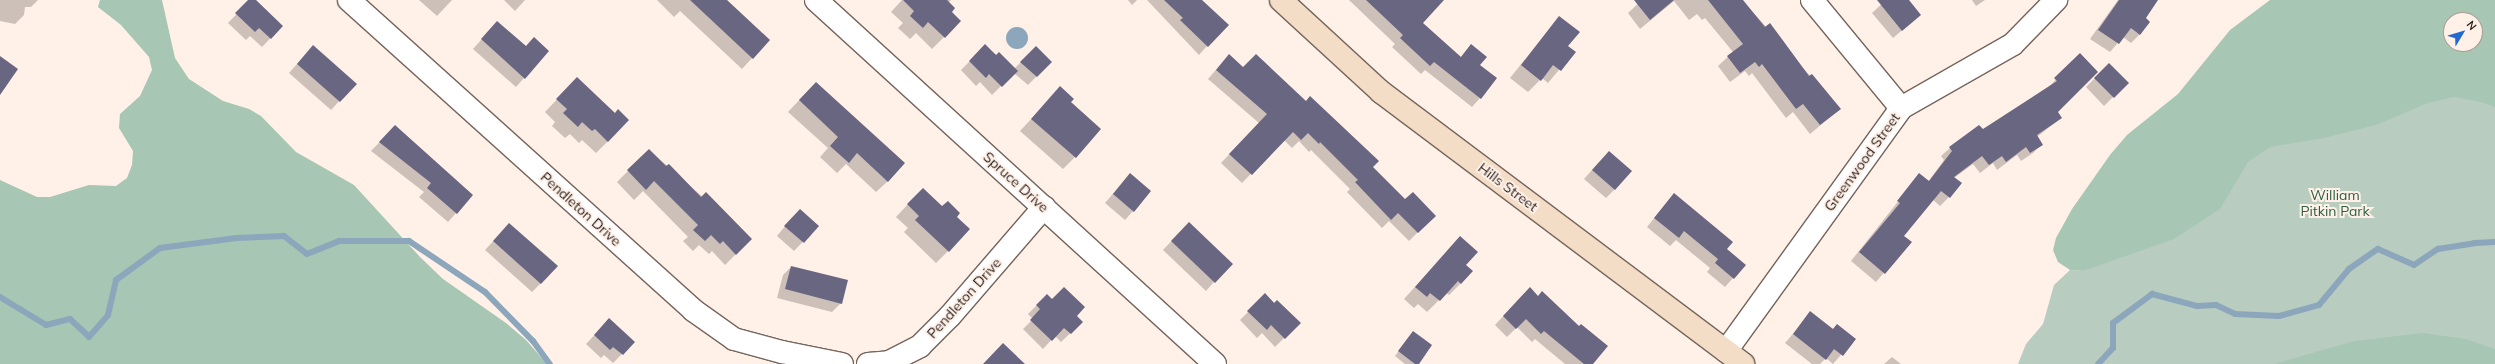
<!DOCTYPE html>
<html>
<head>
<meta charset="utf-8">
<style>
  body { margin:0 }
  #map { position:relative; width:2495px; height:364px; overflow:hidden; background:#fff0e8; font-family:Mulish,sans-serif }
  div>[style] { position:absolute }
  .green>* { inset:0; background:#b8cdc0 }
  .forest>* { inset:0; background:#a7c6b3 }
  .water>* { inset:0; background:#8ca6bc }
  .round { border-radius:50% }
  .shadow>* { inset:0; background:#0003 }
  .stream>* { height:6px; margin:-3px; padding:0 3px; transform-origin:3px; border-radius:3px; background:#8ca6bc }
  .building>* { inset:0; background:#696681 }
  .roads { filter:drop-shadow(1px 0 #75655c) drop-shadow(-1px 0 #75655c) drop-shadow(0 1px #75655c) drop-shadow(0 -1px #75655c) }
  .street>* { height:22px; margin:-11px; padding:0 11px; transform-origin:11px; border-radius:11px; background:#fff }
  .secondary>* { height:22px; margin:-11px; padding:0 11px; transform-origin:11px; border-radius:11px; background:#f4ddc6 }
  span { translate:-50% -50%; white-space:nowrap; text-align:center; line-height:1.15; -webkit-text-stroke:4px #fff0e8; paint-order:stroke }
  .street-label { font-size:14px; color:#28211d }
  .park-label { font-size:14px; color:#2b6045 }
  .north { position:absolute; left:2443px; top:12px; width:40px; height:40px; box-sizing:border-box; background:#fff0e8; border:1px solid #a99d97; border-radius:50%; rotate:52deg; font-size:11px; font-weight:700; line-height:16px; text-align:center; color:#28211d }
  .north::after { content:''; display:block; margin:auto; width:14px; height:18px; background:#2269d4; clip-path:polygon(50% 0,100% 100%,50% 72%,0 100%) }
</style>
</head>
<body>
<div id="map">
  <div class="green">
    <i style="clip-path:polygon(evenodd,2280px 0,2495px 0,2495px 349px,2411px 364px,2018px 364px,2026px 344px,2043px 324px,2054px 285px,2070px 270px,2083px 271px,2280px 0,2451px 20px,2475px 20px,2475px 44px,2451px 44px,2451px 20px)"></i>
  </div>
  <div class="forest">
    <i style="clip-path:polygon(100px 0,162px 0,175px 58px,189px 79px,223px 101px,249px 109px,261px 116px,296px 152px,354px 185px,420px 257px,443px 279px,506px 323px,526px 340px,547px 364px,0 364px,0 180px,37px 197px,50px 197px,89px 185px,116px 186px,127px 178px,132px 165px,133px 151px,119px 128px,120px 114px,140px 96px,152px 70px,149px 57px,121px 25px,98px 7px)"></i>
    <i style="clip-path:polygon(evenodd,2270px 0,2495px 0,2495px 107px,2481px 102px,2454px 97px,2428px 103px,2376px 125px,2324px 138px,2270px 147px,2248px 162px,2220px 209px,2174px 239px,2083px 271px,2070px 270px,2058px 262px,2053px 250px,2056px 238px,2072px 209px,2110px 155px,2127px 135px,2178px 94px,2230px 30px,2270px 0,2451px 20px,2475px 20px,2475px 44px,2451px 44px,2451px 20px)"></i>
    <i style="clip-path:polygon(2423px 333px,2466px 339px,2495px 349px,2495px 364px,2274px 364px,2354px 341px)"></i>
  </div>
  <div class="water">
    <i class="round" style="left:1006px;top:27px;width:22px;height:22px"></i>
  </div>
  <div class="shadow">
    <i style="clip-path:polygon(0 0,38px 0,31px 7px,25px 7px,24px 15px,15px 24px,0 21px)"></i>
    <i style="clip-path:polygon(250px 0,254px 0,282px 26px,262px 47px,250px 36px,246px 40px,228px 23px)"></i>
    <i style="clip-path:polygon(419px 0,452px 0,437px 16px)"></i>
    <i style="clip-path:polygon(504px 0,525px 0,515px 11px)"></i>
    <i style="clip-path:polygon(657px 0,725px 0,769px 40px,742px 69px,680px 11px,674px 17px)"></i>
    <i style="clip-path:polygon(902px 0,951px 0,948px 3px,950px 12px,960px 21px,932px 49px,916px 33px,910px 39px,898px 28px,903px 23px,891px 12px)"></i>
    <i style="clip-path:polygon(1128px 0,1137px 0,1132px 5px)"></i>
    <i style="clip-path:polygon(1147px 0,1200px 0,1207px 46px,1199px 55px)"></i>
    <i style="clip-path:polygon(1349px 0,1404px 0,1421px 23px,1460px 58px,1471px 45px,1479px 65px,1480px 98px,1472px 107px,1425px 70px,1421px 74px,1392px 47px,1395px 44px)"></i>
    <i style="clip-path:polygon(1642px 0,1742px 0,1840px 109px,1810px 134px,1793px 112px,1786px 118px,1752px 73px,1749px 76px,1745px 71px,1730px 82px,1718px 66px,1733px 52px,1705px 18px,1702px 20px,1697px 14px,1689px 20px,1674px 1px,1640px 29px,1628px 13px)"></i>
    <i style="clip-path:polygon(1886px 0,1908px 0,1920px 15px,1893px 38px,1872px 13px)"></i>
    <i style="clip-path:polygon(1972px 0,1985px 0,1976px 6px)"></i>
    <i style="clip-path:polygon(2118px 0,2157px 0,2144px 19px,2140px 34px,2131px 43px,2123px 37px,2110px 52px,2090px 39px)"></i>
    <i style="clip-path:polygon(1559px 17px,1567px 47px,1574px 52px,1548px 83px,1542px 78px,1528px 92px,1510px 78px)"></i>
    <i style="clip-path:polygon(489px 31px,525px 47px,524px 78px,516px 87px,473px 49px)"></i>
    <i style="clip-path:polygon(985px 46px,1014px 69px,1036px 47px,1051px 62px,1028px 85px,1014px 73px,992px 95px,980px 82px,976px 86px,961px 70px)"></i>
    <i style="clip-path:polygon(2080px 54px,2056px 112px,2061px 118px,2037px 137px,2042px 144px,2033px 153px,2021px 161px,2017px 155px,1997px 170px,1993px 163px,1980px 173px,1973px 164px,1954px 178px,1949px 197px,1940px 206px,1932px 199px,1903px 236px,1910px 242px,1876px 282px,1851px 261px,1919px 175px,1928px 182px,1944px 160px,1941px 156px,1950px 148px,1982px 131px,2047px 89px)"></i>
    <i style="clip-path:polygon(305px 55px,355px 84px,331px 110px,289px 73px)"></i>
    <i style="clip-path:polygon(1221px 64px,1243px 68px,1372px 167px,1405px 201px,1434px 216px,1409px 241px,1389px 221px,1382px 228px,1347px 192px,1350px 189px,1311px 150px,1309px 152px,1299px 141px,1292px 148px,1284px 140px,1242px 183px,1221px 163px,1259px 123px,1208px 79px)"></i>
    <i style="clip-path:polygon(2109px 64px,2127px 83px,2104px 106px,2086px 87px)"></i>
    <i style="clip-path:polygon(1060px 88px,1075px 157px,1063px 169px,1020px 131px)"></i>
    <i style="clip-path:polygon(565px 91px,608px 141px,596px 153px,582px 140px,579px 143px,570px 134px,565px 138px,552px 126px,555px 122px,545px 112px)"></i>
    <i style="clip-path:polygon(805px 94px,888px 181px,876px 192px,846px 164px,837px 173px,820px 157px,828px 148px,788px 112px)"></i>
    <i style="clip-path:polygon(395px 126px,456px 213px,448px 222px,419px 197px,424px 192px,371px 151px)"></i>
    <i style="clip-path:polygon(649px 150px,751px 239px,725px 265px,712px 251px,709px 254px,699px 245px,693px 251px,683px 241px,688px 237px,643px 191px,634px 200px,617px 182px)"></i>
    <i style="clip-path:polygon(1600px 161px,1615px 189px,1606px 198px,1584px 179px)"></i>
    <i style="clip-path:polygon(1122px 183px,1133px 211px,1125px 220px,1105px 203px)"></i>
    <i style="clip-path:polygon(1674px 194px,1726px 249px,1733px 278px,1725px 287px,1707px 272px,1710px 268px,1676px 240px,1670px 246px,1647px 227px)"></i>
    <i style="clip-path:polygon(911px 201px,942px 207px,955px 217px,948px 251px,936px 263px,904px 232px,908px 228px,896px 217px)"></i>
    <i style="clip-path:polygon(791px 219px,818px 226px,794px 251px,777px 236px)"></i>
    <i style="clip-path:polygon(1180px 232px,1214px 282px,1206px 291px,1163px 250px)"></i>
    <i style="clip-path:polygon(501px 233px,541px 283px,532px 292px,485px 250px)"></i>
    <i style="clip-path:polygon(1460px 237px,1465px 265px,1461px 283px,1449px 295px,1446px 293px,1427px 312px,1418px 304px,1414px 308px,1404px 299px)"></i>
    <i style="clip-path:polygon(791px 267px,841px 303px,832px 312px,777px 298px,783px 275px)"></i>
    <i style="clip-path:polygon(1047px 295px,1082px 322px,1061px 342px,1055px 336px,1043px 349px,1023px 329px,1033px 319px,1028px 314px)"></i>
    <i style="clip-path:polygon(1265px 295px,1299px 323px,1275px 347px,1262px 333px,1257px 338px,1240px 320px)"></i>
    <i style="clip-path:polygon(1521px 297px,1538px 297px,1592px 364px,1565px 364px,1535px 339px,1532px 342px,1517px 327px,1507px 337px,1495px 325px)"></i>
    <i style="clip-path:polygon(1811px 313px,1832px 330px,1837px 325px,1855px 339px,1833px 364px,1826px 358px,1820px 364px,1812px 364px,1785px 343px)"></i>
    <i style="clip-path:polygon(601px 328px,634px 342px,613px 363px,604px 355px,601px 358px,586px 344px)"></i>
    <i style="clip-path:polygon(1409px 337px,1418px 364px,1405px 364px,1395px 356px)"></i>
    <i style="clip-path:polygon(1892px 357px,1901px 364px,1884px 364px)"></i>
  </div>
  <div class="stream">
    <i style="left:0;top:297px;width:54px;rotate:31.3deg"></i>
    <i style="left:46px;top:325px;width:25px;rotate:-14deg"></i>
    <i style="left:70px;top:319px;width:26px;rotate:43deg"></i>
    <i style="left:89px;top:337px;width:29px;rotate:-49deg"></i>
    <i style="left:108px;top:315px;width:36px;rotate:-77deg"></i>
    <i style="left:116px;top:280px;width:54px;rotate:-36deg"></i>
    <i style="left:160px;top:248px;width:77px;rotate:-7.5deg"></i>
    <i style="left:236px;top:238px;width:48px;rotate:-2.4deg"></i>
    <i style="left:284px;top:236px;width:29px;rotate:38deg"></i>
    <i style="left:307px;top:254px;width:35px;rotate:-22deg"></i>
    <i style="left:340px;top:241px;width:69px"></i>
    <i style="left:409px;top:241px;width:92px;rotate:33.9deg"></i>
    <i style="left:485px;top:292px;width:69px;rotate:45.6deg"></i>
    <i style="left:533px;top:341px;width:29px;rotate:54deg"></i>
    <i style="left:2098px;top:364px;width:22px;rotate:-47deg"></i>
    <i style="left:2113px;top:348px;width:25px;rotate:-90deg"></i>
    <i style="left:2113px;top:323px;width:49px;rotate:-36.6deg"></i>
    <i style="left:2152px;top:294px;width:47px;rotate:14.9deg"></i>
    <i style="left:2197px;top:306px;width:19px;rotate:-3deg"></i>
    <i style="left:2216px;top:305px;width:21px;rotate:25deg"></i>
    <i style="left:2235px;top:314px;width:44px;rotate:2.6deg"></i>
    <i style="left:2279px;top:316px;width:41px;rotate:-15.4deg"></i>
    <i style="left:2319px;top:305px;width:47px;rotate:-50.2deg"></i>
    <i style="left:2349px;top:269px;width:35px;rotate:-35deg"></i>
    <i style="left:2378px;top:249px;width:39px;rotate:24deg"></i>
    <i style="left:2414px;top:265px;width:29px;rotate:-34deg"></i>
    <i style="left:2438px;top:249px;width:37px;rotate:-9deg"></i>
    <i style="left:2475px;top:243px;width:20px;rotate:-3deg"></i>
  </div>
  <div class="building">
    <i style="clip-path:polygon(248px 0,256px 0,283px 26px,271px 39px,259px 28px,255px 32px,235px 13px)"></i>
    <i style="clip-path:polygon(690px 0,727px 0,770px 40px,753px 59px)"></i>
    <i style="clip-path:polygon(903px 0,947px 0,955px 8px,952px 12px,961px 21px,945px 38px,928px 22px,923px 28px,910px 16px,914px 11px)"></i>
    <i style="clip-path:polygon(1164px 0,1202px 0,1229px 25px,1208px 47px,1180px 20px,1183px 18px)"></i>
    <i style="clip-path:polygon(1366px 0,1444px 0,1423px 23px,1461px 57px,1471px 44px,1487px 57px,1480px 65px,1497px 78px,1481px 99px,1434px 62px,1430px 66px,1400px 38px,1403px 35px)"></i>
    <i style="clip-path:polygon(1634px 0,1674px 0,1650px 20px)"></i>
    <i style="clip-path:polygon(1708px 0,1743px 0,1765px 27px,1770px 23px,1809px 76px,1812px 74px,1841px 109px,1820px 125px,1803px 104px,1796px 109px,1762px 64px,1759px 67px,1755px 62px,1740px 73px,1727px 56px,1743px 44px)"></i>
    <i style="clip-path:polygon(1877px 0,1909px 0,1921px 15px,1902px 31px)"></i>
    <i style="clip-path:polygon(2119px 0,2158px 0,2146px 18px,2150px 22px,2140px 35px,2131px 28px,2119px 44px,2098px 30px)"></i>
    <i style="clip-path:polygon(1559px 16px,1580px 32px,1568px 46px,1576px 52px,1561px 71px,1553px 65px,1541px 81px,1521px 65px)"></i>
    <i style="clip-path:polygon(497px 21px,526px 46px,534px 37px,549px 51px,525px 79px,481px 39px)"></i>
    <i style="clip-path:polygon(985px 44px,996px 55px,999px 52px,1018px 71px,1002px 87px,989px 74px,986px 78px,969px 61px)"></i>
    <i style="clip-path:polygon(313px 45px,357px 84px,340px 102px,297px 64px)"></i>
    <i style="clip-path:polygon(1036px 46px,1052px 62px,1037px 77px,1020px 62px)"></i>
    <i style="clip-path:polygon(2080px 53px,2098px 72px,2058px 112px,2062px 118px,2037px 135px,2043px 145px,2030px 153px,2026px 147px,2006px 162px,2002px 156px,1989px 165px,1982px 156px,1954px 177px,1962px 183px,1950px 198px,1941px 191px,1904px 236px,1912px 242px,1885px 274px,1859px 252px,1900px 203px,1897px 201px,1919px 173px,1929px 181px,1952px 151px,1949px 147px,1979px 125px,1983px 129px,2057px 81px,2054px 78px)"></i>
    <i style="clip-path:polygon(1229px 54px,1243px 67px,1256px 54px,1306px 101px,1310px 96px,1379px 161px,1373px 167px,1405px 199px,1413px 192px,1436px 216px,1418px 233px,1398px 213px,1391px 220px,1355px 182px,1358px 180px,1320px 142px,1319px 144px,1308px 133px,1301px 140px,1293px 132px,1252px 175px,1229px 154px,1267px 114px,1216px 70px)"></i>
    <i style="clip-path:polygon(0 56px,18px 69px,0 95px)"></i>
    <i style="clip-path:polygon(2109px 63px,2129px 83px,2114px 98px,2094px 78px)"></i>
    <i style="clip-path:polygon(577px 77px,615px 113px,618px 109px,629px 120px,608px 142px,595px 129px,592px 131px,582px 122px,578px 127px,563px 113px,567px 109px,556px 99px)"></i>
    <i style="clip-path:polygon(816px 82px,905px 163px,888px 182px,857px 153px,849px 163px,830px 146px,838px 137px,799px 100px)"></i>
    <i style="clip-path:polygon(1060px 86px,1074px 99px,1071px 102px,1101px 129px,1076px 158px,1031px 119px)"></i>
    <i style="clip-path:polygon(395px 125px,473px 195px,457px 214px,427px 188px,431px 183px,379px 142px)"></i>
    <i style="clip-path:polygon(649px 149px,666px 166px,669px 164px,701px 197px,706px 192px,752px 239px,736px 255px,723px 241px,720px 244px,711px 235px,705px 241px,693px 230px,698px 225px,654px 181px,646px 190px,627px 170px)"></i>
    <i style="clip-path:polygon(1609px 151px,1632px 171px,1615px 190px,1592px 170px)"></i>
    <i style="clip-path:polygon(1130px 173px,1151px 191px,1134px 212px,1113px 194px)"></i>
    <i style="clip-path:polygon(923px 188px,942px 206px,948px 201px,960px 213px,957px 217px,970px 229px,949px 252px,915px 220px,919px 216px,907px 204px)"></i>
    <i style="clip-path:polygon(1674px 193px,1733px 242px,1727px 249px,1746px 265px,1734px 279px,1715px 263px,1718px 259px,1684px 231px,1679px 238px,1654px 218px)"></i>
    <i style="clip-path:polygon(800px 209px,819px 226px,804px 243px,784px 226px)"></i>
    <i style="clip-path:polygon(1189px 222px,1233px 264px,1215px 283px,1171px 241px)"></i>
    <i style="clip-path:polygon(509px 223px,558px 266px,541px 284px,493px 241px)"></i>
    <i style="clip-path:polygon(1460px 236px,1478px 252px,1466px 265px,1473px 271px,1461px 284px,1458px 281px,1440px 301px,1430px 293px,1427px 297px,1415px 287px)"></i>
    <i style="clip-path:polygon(791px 266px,848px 280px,842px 304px,785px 289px)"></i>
    <i style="clip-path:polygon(1064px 287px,1085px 307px,1077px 316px,1083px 322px,1071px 334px,1064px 328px,1052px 341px,1030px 320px,1040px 309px,1036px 305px,1047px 294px,1052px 299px)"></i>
    <i style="clip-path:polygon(1530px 287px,1538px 296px,1542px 291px,1579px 326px,1581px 324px,1608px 346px,1593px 364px,1584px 364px,1544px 331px,1541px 334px,1526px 319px,1516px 329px,1503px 316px)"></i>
    <i style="clip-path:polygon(1265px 293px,1274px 303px,1277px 300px,1301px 323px,1285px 339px,1271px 325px,1267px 330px,1247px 311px)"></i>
    <i style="clip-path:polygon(1810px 311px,1833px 329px,1837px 324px,1856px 339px,1843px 356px,1834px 349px,1826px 360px,1793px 334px)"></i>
    <i style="clip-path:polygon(609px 318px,635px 342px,623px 355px,613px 347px,610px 350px,594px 335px)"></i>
    <i style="clip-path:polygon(1413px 331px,1432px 345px,1419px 364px,1415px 364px,1398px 351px)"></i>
    <i style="clip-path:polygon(1003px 343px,1025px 364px,983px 364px)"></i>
  </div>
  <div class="roads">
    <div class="street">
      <i style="left:349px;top:0;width:463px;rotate:42deg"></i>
      <i style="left:693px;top:310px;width:50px;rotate:35.3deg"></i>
      <i style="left:734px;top:339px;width:50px;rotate:15.2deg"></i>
      <i style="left:782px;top:352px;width:61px;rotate:11.3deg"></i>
      <i style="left:816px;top:0;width:540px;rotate:42.37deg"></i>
      <i style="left:1812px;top:0;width:140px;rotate:50.5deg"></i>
      <i style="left:1726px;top:351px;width:299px;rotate:-54.2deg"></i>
      <i style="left:1901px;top:108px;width:129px;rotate:-29.7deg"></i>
      <i style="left:2013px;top:44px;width:62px;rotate:-45.7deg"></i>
      <i style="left:868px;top:364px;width:21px;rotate:-5deg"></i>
      <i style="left:889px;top:362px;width:35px;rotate:-27deg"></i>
      <i style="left:920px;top:346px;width:42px;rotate:-45deg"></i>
      <i style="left:950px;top:316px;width:144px;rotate:-49.2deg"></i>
    </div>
    <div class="secondary">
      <i style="left:1281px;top:0;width:136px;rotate:42.6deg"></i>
      <i style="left:1381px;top:92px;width:453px;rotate:36.9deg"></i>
    </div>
  </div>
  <div class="street-label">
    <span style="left:1862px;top:162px;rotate:-54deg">Greenwood Street</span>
    <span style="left:1016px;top:182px;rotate:42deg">Spruce Drive</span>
    <span style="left:1508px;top:187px;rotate:37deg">Hills Street</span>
    <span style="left:581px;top:209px;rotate:42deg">Pendleton Drive</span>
    <span style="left:964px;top:298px;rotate:-48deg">Pendleton Drive</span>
  </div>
  <div class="park-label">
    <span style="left:2335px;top:203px">William<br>Pitkin Park</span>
  </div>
  <div class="north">N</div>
</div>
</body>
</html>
